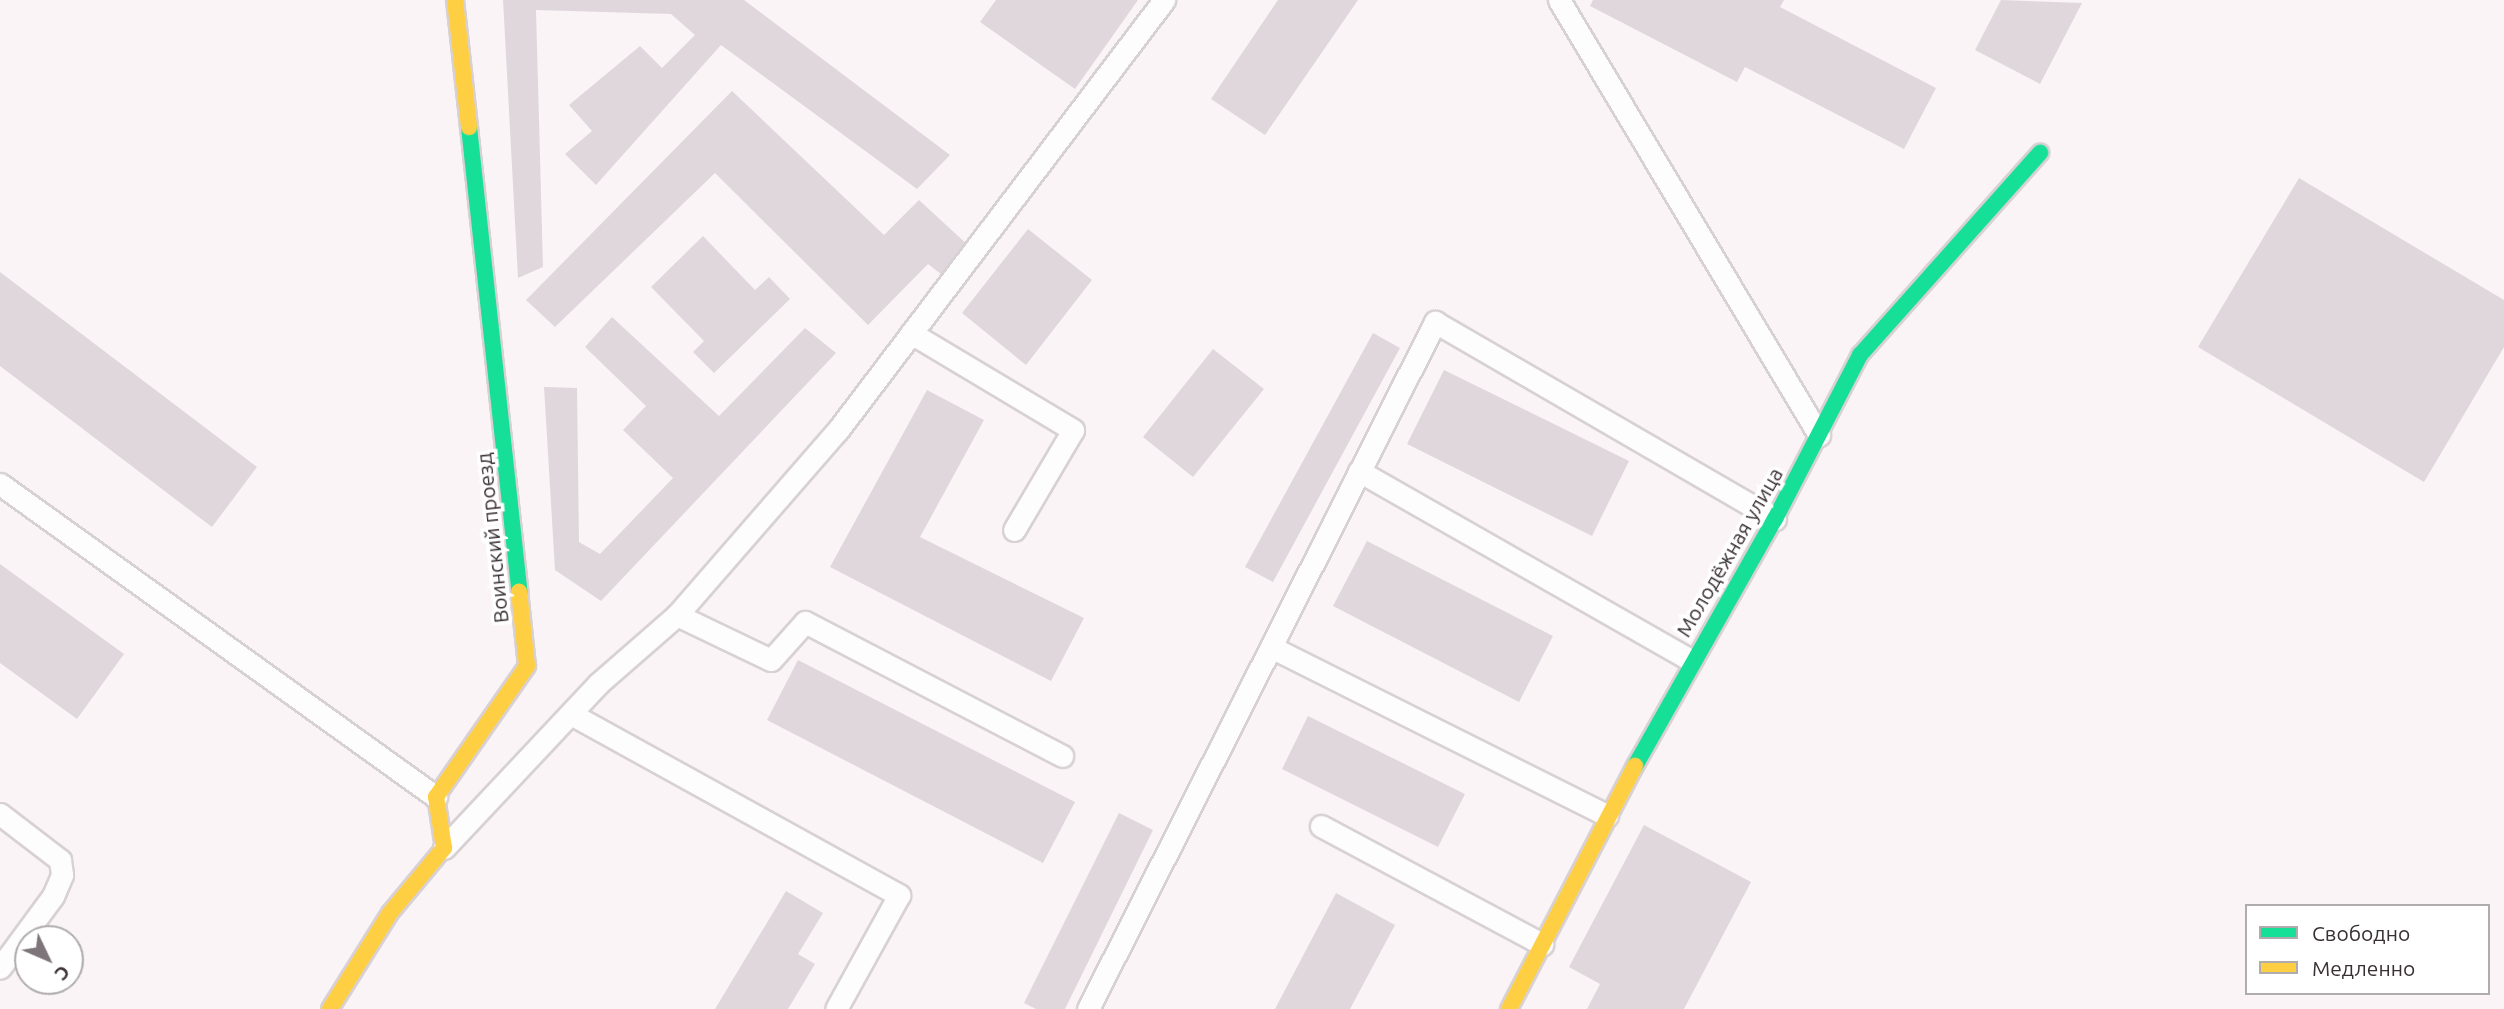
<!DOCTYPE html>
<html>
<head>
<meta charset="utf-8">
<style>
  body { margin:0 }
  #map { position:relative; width:2504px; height:1009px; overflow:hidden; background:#faf4f7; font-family:Ubuntu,sans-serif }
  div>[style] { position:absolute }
  .building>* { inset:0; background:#dfd7dc }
  .roads { filter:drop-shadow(2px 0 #d8d1d4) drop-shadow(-2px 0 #d8d1d4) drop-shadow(0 2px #d8d1d4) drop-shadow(0 -2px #d8d1d4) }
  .lane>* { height:21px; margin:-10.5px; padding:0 10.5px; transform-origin:10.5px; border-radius:10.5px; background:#fefdfe }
  .fast>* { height:16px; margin:-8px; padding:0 8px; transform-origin:8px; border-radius:8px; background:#16e098 }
  .slow>* { height:16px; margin:-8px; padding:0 8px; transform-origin:8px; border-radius:8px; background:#ffcf43 }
  span { translate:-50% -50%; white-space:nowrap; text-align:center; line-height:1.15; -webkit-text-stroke:7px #fff; paint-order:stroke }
  .street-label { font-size:21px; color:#393035 }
  .legend { position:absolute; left:2245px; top:904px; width:245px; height:91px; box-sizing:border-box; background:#fff; border:2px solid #b0acae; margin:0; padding:9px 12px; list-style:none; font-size:21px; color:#393035 }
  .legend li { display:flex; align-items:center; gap:14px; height:35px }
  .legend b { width:35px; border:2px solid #b0acae }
  .north { position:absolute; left:14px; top:925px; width:70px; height:70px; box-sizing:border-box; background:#fff; border:2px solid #b0acae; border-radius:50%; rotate:134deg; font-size:19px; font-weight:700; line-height:28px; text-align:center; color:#393035 }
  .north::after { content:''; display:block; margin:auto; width:24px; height:32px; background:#7d7579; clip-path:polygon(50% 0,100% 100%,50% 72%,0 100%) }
</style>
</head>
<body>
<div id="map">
  <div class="building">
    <i style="clip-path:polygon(503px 0,744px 0,950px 155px,917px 189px,721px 45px,596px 185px,565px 154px,592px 131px,569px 105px,640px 46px,662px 68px,695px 35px,671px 14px,536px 10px,543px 267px,518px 278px)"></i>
    <i style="clip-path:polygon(996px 0,1138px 0,1075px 89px,980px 22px)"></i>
    <i style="clip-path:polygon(1278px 0,1358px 0,1265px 135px,1211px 99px)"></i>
    <i style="clip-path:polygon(1593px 0,1784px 0,1780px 7px,1936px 88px,1904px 149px,1745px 67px,1737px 82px,1590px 6px)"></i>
    <i style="clip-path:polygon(2001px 0,2082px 3px,2040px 84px,1975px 50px)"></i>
    <i style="clip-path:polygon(732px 91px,884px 235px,919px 200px,970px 247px,942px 275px,928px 264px,868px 325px,715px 173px,555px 327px,526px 300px)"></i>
    <i style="clip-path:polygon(2299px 178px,2504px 300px,2504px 347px,2424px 482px,2198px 347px)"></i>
    <i style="clip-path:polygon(1028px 229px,1092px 280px,1026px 365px,962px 313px)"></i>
    <i style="clip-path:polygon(703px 236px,755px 290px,769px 277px,790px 299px,714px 373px,693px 352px,704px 341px,651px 287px)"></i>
    <i style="clip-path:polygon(0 272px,257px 467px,212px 527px,0 366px)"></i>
    <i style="clip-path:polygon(612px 317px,719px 416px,805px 328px,836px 353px,601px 601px,555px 570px,544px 387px,577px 388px,579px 542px,600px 554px,673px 478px,623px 430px,646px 406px,585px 347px)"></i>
    <i style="clip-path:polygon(1373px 333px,1400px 348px,1273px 582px,1245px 567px)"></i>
    <i style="clip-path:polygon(1213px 349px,1264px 389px,1193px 477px,1143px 437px)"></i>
    <i style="clip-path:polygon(1444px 370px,1629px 461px,1592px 536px,1407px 444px)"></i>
    <i style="clip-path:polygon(927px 390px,984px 420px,920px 537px,1084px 618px,1051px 681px,830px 567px)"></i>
    <i style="clip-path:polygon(1367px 541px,1553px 636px,1519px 702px,1333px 606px)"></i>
    <i style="clip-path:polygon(0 564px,124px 654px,77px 719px,0 663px)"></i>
    <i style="clip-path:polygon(798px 660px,1075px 802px,1043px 863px,767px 720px)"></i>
    <i style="clip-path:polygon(1308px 716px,1465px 794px,1438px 847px,1282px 769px)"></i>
    <i style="clip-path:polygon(1119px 813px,1153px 830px,1065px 1009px,1036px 1009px,1024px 1003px)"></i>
    <i style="clip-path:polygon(1644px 825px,1751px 882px,1684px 1009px,1587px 1009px,1600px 984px,1569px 967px)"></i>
    <i style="clip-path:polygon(786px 891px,823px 913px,798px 954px,815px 964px,788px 1009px,715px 1009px)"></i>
    <i style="clip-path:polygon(1336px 893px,1395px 925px,1350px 1009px,1275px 1009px)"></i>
  </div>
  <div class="roads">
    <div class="lane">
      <i style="left:1559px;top:0;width:507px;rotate:59.13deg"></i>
      <i style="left:911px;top:333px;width:189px;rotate:30.9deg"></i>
      <i style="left:1073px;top:430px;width:116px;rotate:120.5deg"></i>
      <i style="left:1359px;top:471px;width:382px;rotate:29.7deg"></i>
      <i style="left:0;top:484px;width:537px;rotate:35.67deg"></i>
      <i style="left:677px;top:615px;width:104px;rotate:25.6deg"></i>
      <i style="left:771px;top:660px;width:51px;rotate:-48.2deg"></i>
      <i style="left:805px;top:622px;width:290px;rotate:27.5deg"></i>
      <i style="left:1271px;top:647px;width:376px;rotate:26.6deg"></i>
      <i style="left:571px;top:714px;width:375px;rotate:28.9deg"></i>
      <i style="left:899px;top:895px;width:130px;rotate:118.9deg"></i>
      <i style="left:0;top:814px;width:76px;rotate:37.5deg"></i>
      <i style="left:60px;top:860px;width:15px;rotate:82deg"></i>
      <i style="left:62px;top:875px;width:23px;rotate:113deg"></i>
      <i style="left:53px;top:896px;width:89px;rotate:126.4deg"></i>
      <i style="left:1321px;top:826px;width:251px;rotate:28.1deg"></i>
      <i style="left:444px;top:848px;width:226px;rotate:-46.8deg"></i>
      <i style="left:599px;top:683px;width:103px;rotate:-41.1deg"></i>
      <i style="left:677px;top:615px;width:245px;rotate:-49deg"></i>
      <i style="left:838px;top:430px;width:540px;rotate:-52.83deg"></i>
      <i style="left:1088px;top:1009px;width:770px;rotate:-63.2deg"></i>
      <i style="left:1435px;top:322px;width:393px;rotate:30.1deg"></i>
    </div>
    <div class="fast">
      <i style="left:469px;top:127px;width:467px;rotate:83.8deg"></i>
      <i style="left:1635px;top:766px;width:284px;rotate:-60.5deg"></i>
      <i style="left:1775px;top:519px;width:185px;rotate:-62.6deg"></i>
      <i style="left:1860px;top:355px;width:271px;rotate:-48.3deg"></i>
    </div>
    <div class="slow">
      <i style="left:455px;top:0;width:128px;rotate:83.7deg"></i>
      <i style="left:330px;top:1009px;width:113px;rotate:-58deg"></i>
      <i style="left:390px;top:913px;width:85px;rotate:-50.3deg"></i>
      <i style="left:444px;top:848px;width:52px;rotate:-98.9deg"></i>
      <i style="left:436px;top:797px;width:160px;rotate:-55.2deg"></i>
      <i style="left:527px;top:666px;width:75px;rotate:-96.1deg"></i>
      <i style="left:1509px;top:1009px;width:274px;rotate:-62.6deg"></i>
    </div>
  </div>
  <div class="street-label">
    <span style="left:492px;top:538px;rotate:-96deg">Воинский проезд</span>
    <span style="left:1729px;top:552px;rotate:-60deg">Молодёжная улица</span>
  </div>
  <ul class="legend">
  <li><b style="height:9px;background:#16e098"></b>Свободно</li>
  <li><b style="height:9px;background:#ffcf43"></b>Медленно</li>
  </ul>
  <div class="north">С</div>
</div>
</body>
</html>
